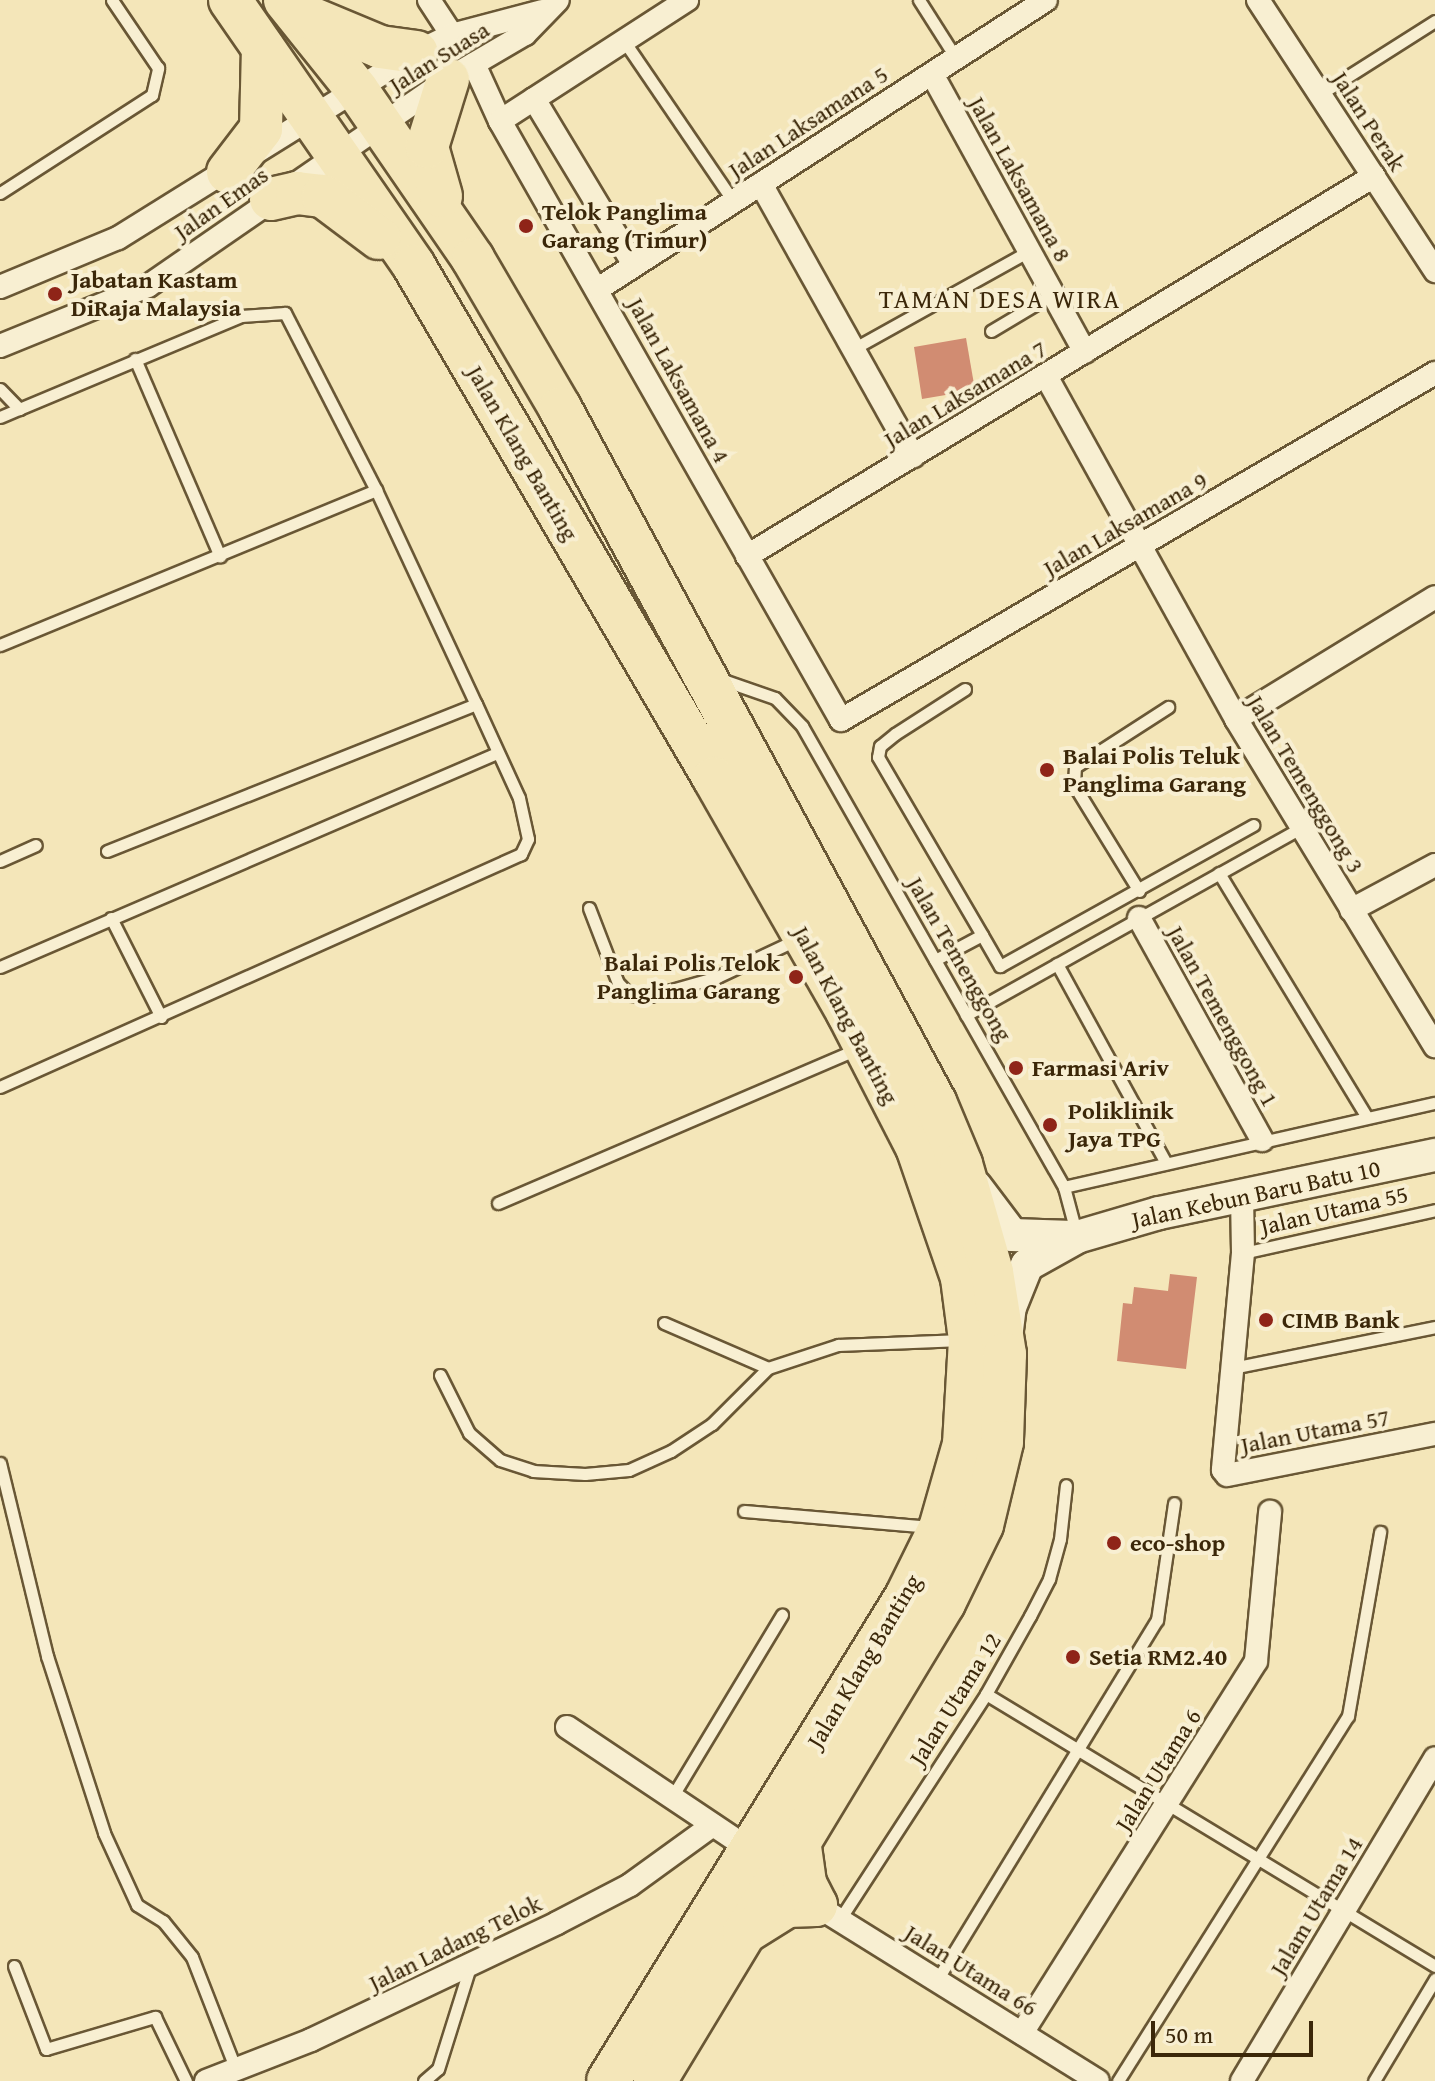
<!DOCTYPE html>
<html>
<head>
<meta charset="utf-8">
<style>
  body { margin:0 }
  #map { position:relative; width:1435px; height:2081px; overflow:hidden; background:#f4e6b9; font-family:"Gentium Book Plus",serif }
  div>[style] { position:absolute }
  .building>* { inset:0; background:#d18c72 }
  .roads { filter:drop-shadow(2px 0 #695735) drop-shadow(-2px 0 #695735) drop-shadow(0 2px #695735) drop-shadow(0 -2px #695735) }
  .lane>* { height:11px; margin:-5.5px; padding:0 5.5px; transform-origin:5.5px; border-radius:5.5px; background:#f8efd2 }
  .street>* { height:22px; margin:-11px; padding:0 11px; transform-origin:11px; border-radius:11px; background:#f8efd2 }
  .secondary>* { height:32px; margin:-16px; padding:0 16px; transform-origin:16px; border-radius:16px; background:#f8efd2 }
  .highway>* { height:42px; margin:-21px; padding:0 21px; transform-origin:21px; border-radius:21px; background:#f4e6b9 }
  .dots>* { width:22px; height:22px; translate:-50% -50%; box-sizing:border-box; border:4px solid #f8efd2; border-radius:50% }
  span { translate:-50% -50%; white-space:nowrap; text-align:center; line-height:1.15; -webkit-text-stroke:8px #f8efd2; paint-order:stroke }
  .street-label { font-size:24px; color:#3b2709 }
  .poi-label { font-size:24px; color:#3b2709; font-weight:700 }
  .left { translate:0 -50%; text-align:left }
  .right { translate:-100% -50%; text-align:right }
  .neighbourhood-label { font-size:26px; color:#3b2709; letter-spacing:2px }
  .scale { position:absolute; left:1151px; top:2021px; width:162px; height:36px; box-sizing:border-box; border:4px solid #3b2709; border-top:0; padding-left:10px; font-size:24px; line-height:28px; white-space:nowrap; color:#3b2709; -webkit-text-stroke:6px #f8efd2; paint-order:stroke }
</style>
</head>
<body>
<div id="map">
  <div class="building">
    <i style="clip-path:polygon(966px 338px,975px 390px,922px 399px,914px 347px)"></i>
    <i style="clip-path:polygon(1170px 1274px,1197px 1277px,1186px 1369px,1117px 1361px,1123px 1303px,1132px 1304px,1134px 1287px,1168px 1291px)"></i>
  </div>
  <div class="roads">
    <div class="lane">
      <i style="left:919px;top:0;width:69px;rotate:57.5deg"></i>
      <i style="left:624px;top:41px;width:194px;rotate:55.7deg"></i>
      <i style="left:1320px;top:94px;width:136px;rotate:-32.4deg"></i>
      <i style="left:0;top:193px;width:181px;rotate:-32.8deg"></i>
      <i style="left:152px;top:95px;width:28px;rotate:-77deg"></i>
      <i style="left:158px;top:68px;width:82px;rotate:-124.1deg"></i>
      <i style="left:991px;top:331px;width:72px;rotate:-30.8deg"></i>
      <i style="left:853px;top:349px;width:201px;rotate:-29.1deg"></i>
      <i style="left:135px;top:359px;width:215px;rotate:66.7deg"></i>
      <i style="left:0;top:389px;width:28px;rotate:46deg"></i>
      <i style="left:19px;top:409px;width:241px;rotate:-22.7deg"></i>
      <i style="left:241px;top:316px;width:44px;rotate:-3.9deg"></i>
      <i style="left:285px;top:313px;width:199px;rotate:62.8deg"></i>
      <i style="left:376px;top:490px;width:236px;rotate:65deg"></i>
      <i style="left:476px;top:704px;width:103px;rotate:65.4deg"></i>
      <i style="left:519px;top:798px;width:42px;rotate:77.6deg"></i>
      <i style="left:528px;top:839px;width:17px;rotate:115deg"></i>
      <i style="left:521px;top:854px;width:571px;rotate:155.91deg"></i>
      <i style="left:0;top:417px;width:21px;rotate:-23deg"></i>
      <i style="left:0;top:645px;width:407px;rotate:-22.4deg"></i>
      <i style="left:720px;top:679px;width:58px;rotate:19.1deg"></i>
      <i style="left:775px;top:698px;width:39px;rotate:46deg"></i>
      <i style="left:802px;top:726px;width:530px;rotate:60.39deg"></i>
      <i style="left:1064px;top:1187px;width:47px;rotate:75.1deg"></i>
      <i style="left:965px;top:689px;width:83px;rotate:147.3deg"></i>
      <i style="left:895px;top:734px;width:19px;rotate:141deg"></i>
      <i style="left:880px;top:746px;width:11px;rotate:100deg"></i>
      <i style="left:878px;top:757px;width:206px;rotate:59.7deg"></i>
      <i style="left:107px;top:851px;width:397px;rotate:-21.7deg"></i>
      <i style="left:0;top:861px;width:39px;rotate:-24deg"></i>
      <i style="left:1219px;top:873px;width:285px;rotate:58.8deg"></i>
      <i style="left:1139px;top:891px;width:124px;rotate:-121.5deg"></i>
      <i style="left:1074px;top:785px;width:18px;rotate:-87deg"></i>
      <i style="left:1075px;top:767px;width:111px;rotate:-32.8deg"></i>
      <i style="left:589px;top:908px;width:80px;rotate:68.9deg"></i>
      <i style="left:618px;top:983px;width:17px;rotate:45deg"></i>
      <i style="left:630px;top:995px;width:20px;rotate:3deg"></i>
      <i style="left:650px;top:996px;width:70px;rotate:-15.8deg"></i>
      <i style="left:717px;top:977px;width:87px;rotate:-25.1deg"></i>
      <i style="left:111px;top:918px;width:111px;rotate:63.2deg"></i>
      <i style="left:935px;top:960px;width:53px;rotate:-28deg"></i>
      <i style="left:982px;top:935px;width:36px;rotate:60deg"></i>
      <i style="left:1000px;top:966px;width:290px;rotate:-29.1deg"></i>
      <i style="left:1057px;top:964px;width:227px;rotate:61.3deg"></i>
      <i style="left:0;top:967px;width:541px;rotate:-23.3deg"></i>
      <i style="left:966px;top:1015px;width:385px;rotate:-29.2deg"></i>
      <i style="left:1064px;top:1187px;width:380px;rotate:-12.8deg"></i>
      <i style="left:498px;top:1203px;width:391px;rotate:-23.2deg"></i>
      <i style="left:1243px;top:1253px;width:197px;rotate:-12.6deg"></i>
      <i style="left:664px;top:1323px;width:113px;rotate:23.4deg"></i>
      <i style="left:768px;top:1368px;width:74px;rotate:-18.2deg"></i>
      <i style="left:838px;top:1345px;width:124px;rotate:-2.3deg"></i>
      <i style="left:1232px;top:1368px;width:207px;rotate:-11.4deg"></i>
      <i style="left:440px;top:1375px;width:65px;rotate:63.4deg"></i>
      <i style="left:469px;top:1433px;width:41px;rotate:41.1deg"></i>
      <i style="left:500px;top:1460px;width:35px;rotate:18deg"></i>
      <i style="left:533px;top:1471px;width:52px;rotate:3.3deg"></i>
      <i style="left:585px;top:1474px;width:44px;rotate:-5.2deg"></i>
      <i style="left:629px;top:1470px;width:46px;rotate:-24.3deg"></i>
      <i style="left:671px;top:1451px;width:49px;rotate:-33.4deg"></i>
      <i style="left:712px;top:1424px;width:79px;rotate:-45deg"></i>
      <i style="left:0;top:1463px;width:199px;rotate:76.3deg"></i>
      <i style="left:47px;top:1656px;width:186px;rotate:72.1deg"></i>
      <i style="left:104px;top:1833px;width:79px;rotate:65.4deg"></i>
      <i style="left:137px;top:1905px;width:31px;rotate:32deg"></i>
      <i style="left:163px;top:1921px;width:46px;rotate:51.1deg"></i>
      <i style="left:192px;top:1957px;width:121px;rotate:68.7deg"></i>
      <i style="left:744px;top:1511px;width:188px;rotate:4.9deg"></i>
      <i style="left:986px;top:1694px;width:525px;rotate:31.21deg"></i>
      <i style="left:672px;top:1797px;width:213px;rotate:-58.9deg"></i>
      <i style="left:840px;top:1919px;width:268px;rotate:-57deg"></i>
      <i style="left:986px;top:1694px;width:90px;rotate:-60.6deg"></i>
      <i style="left:1030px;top:1616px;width:42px;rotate:-62.8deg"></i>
      <i style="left:1049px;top:1579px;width:41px;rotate:-74.6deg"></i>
      <i style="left:1060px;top:1539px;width:54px;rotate:-83.7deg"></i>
      <i style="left:14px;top:1966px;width:89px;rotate:68.9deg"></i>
      <i style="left:46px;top:2049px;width:114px;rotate:-16.4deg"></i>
      <i style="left:155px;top:2017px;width:71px;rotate:64.2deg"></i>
      <i style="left:937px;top:1980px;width:422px;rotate:-58.6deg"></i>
      <i style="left:1157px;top:1620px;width:118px;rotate:-81.7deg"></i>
      <i style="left:424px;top:2081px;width:18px;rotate:-41deg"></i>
      <i style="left:438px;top:2069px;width:107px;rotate:-72.6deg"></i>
      <i style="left:1118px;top:2081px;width:431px;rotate:-57.8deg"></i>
      <i style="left:1348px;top:1716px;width:187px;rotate:-80.1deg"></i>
      <i style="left:1374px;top:2081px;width:119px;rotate:-59.1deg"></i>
    </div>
    <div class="street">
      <i style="left:429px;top:0;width:42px;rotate:56.7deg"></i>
      <i style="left:1258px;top:0;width:324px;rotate:56.8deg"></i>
      <i style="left:474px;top:64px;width:63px;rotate:65.5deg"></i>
      <i style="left:500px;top:121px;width:689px;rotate:60.35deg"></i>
      <i style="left:841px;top:720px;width:688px;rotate:-30.29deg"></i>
      <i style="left:932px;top:74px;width:317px;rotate:61.2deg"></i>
      <i style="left:534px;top:99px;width:194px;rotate:58.9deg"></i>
      <i style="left:500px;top:121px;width:223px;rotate:-32.9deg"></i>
      <i style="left:761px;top:184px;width:312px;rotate:60.8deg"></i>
      <i style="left:0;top:287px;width:128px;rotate:-22.6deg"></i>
      <i style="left:118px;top:238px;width:352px;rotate:-31.9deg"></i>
      <i style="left:417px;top:52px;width:39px;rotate:-26deg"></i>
      <i style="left:452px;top:35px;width:93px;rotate:-14.9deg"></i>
      <i style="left:598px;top:289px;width:533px;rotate:-32.83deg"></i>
      <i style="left:0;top:346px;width:160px;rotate:-22.1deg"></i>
      <i style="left:148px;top:286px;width:364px;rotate:-34.6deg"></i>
      <i style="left:448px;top:79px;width:89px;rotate:-30.3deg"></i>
      <i style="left:525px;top:34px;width:47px;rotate:-45.9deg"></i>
      <i style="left:1046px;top:376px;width:392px;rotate:61deg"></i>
      <i style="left:1236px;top:719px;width:383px;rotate:58.7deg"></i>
      <i style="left:747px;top:556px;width:733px;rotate:-31.22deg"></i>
      <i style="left:1236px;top:719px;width:233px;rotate:-31.5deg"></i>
      <i style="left:1351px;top:910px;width:95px;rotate:-28.2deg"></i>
      <i style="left:1139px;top:918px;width:254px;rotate:61deg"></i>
      <i style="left:1242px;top:1195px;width:58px;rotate:89deg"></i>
      <i style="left:1243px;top:1253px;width:218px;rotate:95.3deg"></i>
      <i style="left:1223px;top:1470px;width:6px;rotate:51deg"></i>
      <i style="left:1227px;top:1475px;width:212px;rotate:-11.2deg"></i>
      <i style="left:567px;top:1727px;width:219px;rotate:33.8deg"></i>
      <i style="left:809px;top:1901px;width:340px;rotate:31.9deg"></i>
      <i style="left:1022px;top:2033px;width:439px;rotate:-57.8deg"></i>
      <i style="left:1256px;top:1661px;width:150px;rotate:-84.6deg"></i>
      <i style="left:206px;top:2081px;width:113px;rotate:-21.3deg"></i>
      <i style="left:311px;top:2040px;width:272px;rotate:-25.4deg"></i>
      <i style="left:557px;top:1923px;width:82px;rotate:-27.5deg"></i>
      <i style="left:630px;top:1885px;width:102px;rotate:-35.9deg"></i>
      <i style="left:1242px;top:2081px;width:376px;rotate:-59.1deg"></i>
    </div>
    <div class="secondary">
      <i style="left:976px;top:1187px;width:60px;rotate:53.1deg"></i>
      <i style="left:1012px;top:1235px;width:61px;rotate:1.9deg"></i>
      <i style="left:1007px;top:1330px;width:23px;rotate:-83deg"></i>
      <i style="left:1010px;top:1307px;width:45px;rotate:-68deg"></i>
      <i style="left:1027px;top:1265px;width:57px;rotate:-29.2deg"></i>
      <i style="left:1077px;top:1237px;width:85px;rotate:-16.3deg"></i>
      <i style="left:1159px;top:1213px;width:282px;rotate:-11.9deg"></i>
    </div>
    <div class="highway">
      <i style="left:230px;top:0;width:323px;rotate:55.3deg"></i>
      <i style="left:414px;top:266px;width:593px;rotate:59.63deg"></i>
      <i style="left:714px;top:778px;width:271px;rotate:60.3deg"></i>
      <i style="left:848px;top:1013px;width:151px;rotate:62.8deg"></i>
      <i style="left:917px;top:1147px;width:139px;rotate:71deg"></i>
      <i style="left:962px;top:1278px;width:63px;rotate:82.6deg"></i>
      <i style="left:970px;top:1340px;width:104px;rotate:93.3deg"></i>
      <i style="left:964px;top:1444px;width:87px;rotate:105.9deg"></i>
      <i style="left:940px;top:1528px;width:77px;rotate:116.2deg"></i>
      <i style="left:906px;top:1597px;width:568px;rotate:121.62deg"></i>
      <i style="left:285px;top:0;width:115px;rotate:51.3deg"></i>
      <i style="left:357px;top:90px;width:205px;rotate:55.5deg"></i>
      <i style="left:473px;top:259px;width:173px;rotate:59.7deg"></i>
      <i style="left:560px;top:408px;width:789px;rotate:61.62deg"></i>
      <i style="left:935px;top:1102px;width:67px;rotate:67.2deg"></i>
      <i style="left:961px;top:1164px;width:112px;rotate:74deg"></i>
      <i style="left:992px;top:1272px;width:83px;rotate:81deg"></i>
      <i style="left:1005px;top:1354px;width:88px;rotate:92deg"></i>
      <i style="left:1002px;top:1442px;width:85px;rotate:103.5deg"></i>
      <i style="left:982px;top:1525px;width:87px;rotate:116deg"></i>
      <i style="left:944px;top:1603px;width:559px;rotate:121.16deg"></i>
      <i style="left:296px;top:12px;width:91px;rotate:22.6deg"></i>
      <i style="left:380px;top:47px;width:37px;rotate:8deg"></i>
      <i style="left:228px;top:172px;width:54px;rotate:-52.5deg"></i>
      <i style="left:261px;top:129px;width:81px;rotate:-88.6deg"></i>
      <i style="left:441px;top:196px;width:51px;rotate:-105.9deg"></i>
      <i style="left:427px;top:147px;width:71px;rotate:-72.8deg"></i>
      <i style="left:271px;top:199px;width:27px;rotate:-13deg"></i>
      <i style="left:297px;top:193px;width:26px;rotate:7deg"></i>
      <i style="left:323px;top:196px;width:70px;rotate:36.9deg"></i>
      <i style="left:744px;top:1933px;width:51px;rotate:-32.1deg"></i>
      <i style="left:787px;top:1906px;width:29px;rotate:-2deg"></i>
      <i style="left:816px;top:1905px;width:25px;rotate:-117deg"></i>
      <i style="left:805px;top:1883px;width:43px;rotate:-97.9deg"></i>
    </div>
  </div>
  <div class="dots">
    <i style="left:526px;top:226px;background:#8f2418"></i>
    <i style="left:55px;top:294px;background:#8f2418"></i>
    <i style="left:1047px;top:770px;background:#8f2418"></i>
    <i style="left:796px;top:977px;background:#8f2418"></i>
    <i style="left:1016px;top:1068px;background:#8f2418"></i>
    <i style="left:1050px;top:1125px;background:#8f2418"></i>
    <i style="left:1266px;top:1320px;background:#8f2418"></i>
    <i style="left:1114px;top:1543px;background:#8f2418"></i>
    <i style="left:1073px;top:1657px;background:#8f2418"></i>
  </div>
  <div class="street-label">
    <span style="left:439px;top:57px;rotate:-32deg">Jalan Suasa</span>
    <span style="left:1369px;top:121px;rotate:57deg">Jalan Perak</span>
    <span style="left:808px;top:122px;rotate:-33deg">Jalan Laksamana 5</span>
    <span style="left:1020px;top:179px;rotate:61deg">Jalan Laksamana 8</span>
    <span style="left:221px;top:203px;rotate:-35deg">Jalan Emas</span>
    <span style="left:679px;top:380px;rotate:61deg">Jalan Laksamana 4</span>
    <span style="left:965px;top:394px;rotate:-31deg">Jalan Laksamana 7</span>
    <span style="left:523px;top:453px;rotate:60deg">Jalan Klang Banting</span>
    <span style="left:1125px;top:524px;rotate:-30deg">Jalan Laksamana 9</span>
    <span style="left:1306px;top:784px;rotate:59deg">Jalan Temenggong 3</span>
    <span style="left:960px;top:959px;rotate:60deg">Jalan Temenggong</span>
    <span style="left:846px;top:1015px;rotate:62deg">Jalan Klang Banting</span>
    <span style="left:1223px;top:1016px;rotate:61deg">Jalan Temenggong 1</span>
    <span style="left:1256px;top:1194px;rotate:-12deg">Jalan Kebun Baru Batu 10</span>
    <span style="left:1334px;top:1210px;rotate:-13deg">Jalan Utama 55</span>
    <span style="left:1315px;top:1431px;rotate:-11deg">Jalan Utama 57</span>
    <span style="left:864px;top:1661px;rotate:-59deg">Jalan Klang Banting</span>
    <span style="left:955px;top:1699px;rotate:-58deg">Jalan Utama 12</span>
    <span style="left:1158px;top:1770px;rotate:-58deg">Jalan Utama 6</span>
    <span style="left:1316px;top:1906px;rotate:-59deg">Jalam Utama 14</span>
    <span style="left:455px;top:1943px;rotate:-26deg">Jalan Ladang Telok</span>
    <span style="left:971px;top:1970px;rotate:32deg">Jalan Utama 66</span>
  </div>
  <div class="poi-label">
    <span class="left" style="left:542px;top:226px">Telok Panglima<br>Garang (Timur)</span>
    <span class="left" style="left:71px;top:294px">Jabatan Kastam<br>DiRaja Malaysia</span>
    <span class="left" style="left:1063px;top:770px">Balai Polis Teluk<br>Panglima Garang</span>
    <span class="right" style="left:780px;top:977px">Balai Polis Telok<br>Panglima Garang</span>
    <span class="left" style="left:1032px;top:1068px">Farmasi Ariv</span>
    <span class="left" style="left:1068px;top:1125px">Poliklinik<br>Jaya TPG</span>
    <span class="left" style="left:1282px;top:1320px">CIMB Bank</span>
    <span class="left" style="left:1130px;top:1543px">eco-shop</span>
    <span class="left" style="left:1089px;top:1657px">Setia RM2.40</span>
  </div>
  <div class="neighbourhood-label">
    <span style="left:1000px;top:299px">TAMAN DESA WIRA</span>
  </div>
  <div class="scale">50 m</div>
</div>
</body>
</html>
